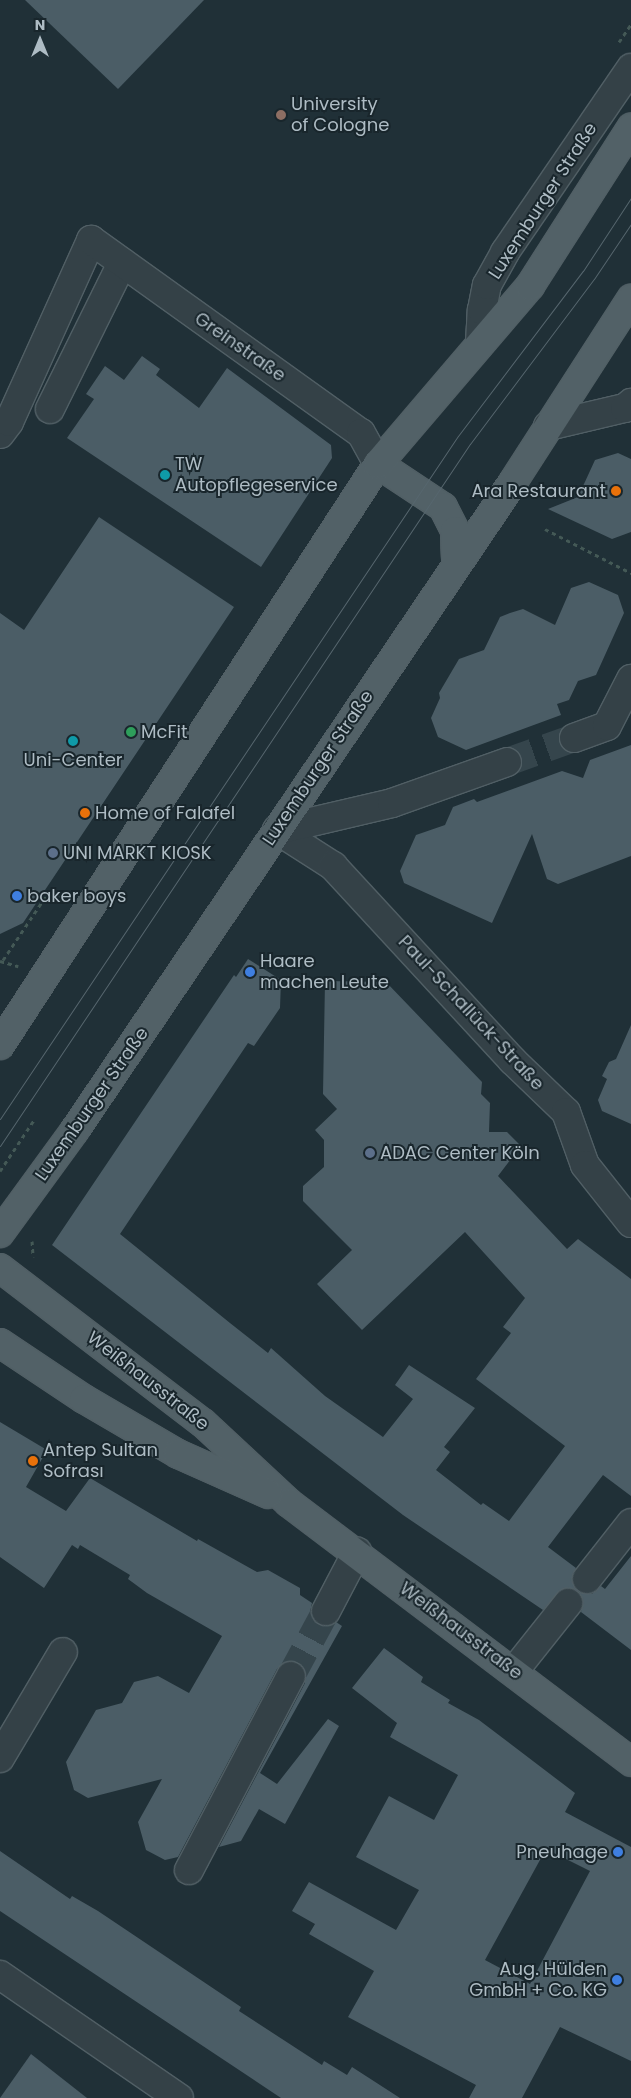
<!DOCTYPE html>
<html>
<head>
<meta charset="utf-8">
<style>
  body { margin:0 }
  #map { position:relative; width:631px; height:2098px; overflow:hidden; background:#203037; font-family:Poppins,sans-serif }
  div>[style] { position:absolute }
  .building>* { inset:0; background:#4b5d66 }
  .minor-tunnel>* { height:28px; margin-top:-14px; transform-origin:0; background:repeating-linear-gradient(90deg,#35454c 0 28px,transparent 0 42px) }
  .path>* { height:3px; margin-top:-1.5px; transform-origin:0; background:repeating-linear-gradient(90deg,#445956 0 4px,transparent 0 8px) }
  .roads { filter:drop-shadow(1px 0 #515f65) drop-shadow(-1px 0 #515f65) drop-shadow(0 1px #515f65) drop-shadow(0 -1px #515f65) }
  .minor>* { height:28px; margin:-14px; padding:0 14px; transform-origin:14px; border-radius:14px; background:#344147 }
  .major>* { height:28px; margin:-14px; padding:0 14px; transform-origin:14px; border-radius:14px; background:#526167 }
  .tram>* { height:1px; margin:-0.5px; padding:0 0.5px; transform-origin:0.5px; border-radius:0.5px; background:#56666e }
  .dots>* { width:14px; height:14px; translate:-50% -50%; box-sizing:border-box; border:2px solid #19262c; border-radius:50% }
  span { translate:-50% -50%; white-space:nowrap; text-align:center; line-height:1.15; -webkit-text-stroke:4px #19262c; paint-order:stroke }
  .poi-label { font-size:18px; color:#aebcc4 }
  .left { translate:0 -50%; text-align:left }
  .right { translate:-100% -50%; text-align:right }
  .street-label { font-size:18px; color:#aebcc4 }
  .north { position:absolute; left:15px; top:15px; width:50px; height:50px; -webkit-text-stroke:4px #19262c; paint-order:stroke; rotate:0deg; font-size:14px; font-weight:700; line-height:20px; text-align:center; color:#aebcc4 }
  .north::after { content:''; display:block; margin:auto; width:18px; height:22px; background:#aebcc4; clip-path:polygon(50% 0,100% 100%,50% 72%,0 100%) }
</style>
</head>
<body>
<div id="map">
  <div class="building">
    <i style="clip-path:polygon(25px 0,204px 0,118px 89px)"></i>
    <i style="clip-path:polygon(142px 356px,160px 369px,156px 375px,199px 408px,227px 368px,331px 445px,332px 458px,261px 567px,67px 438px,94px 399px,86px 394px,105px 366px,124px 380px)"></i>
    <i style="clip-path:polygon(618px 453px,631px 459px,631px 532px,612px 539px,548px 509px,578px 497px,595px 460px)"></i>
    <i style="clip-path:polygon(99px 517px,234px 607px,23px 923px,0 934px,0 613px,24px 630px)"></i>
    <i style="clip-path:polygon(589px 582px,618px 595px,624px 613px,596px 675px,578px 681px,569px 700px,557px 704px,561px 715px,466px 750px,438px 737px,431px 718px,440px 698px,439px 693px,459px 659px,484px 650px,500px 617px,510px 613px,523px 609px,555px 625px,571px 588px)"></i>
    <i style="clip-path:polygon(631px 745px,631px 856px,558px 884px,547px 879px,532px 834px,492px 923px,404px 883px,400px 871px,416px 835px,445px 825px,453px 807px,474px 799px,477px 802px,562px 771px,583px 778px,590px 760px)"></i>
    <i style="clip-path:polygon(248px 959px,281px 980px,280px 1008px,254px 1046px,248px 1043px,120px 1234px,230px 1323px,268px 1353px,271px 1348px,325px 1396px,383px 1437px,413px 1399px,395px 1385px,409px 1365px,475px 1408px,444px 1447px,450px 1452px,436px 1470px,481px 1505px,483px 1503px,509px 1521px,565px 1446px,476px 1379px,511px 1333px,503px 1327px,525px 1298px,465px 1232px,362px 1330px,317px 1284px,352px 1250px,303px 1201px,303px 1186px,324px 1167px,324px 1140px,315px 1130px,337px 1109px,323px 1094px,325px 981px,386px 982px,482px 1082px,481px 1094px,490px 1103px,489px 1132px,507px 1132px,521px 1146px,498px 1176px,567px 1249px,578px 1239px,631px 1279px,631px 1496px,603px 1475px,548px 1547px,576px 1568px,572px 1577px,576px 1590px,562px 1589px,543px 1610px,403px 1515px,52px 1245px,234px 975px,236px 977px)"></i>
    <i style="clip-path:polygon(631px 1025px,631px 1124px,602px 1111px,598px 1100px,607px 1079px,602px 1076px,609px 1062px,616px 1059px)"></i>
    <i style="clip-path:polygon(0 1422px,47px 1450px,26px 1487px,66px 1511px,90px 1478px,197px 1541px,198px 1539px,257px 1572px,268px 1570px,300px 1588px,300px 1595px,312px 1603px,310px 1612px,318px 1625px,327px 1627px,336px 1622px,342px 1626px,260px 1773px,277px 1784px,328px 1719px,339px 1726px,285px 1824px,259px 1809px,241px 1841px,219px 1847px,305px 1683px,304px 1668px,291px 1660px,277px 1669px,178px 1857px,165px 1860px,146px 1850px,138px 1822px,162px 1779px,88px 1798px,74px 1790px,66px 1762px,96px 1710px,122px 1703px,134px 1682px,158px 1676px,189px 1693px,222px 1636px,147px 1593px,128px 1579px,130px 1575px,80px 1545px,78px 1549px,72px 1545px,44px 1588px,0 1557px)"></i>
    <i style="clip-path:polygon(631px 1556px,631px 1650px,581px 1612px,583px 1605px,579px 1592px,592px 1594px,601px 1586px,605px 1589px)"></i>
    <i style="clip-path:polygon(evenodd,384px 1648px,423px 1677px,421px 1682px,450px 1700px,448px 1703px,479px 1720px,575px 1793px,565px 1812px,631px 1847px,631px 2061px,560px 2027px,522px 2098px,469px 2098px,476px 2085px,348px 2017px,374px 1971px,309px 1934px,315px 1924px,292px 1911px,309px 1882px,396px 1930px,419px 1890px,356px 1857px,389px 1796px,434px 1820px,458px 1775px,390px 1737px,397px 1723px,352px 1688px,384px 1648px,546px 1849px,590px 1871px,530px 1984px,485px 1960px,546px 1849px)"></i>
    <i style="clip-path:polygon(0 1851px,70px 1899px,72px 1896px,98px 1911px,241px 2007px,239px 2011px,322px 2065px,324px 2061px,347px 2075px,352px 2067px,400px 2098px,281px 2098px,0 1911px)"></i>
    <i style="clip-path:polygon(31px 2054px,87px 2098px,0 2098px)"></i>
  </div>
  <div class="minor-tunnel">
    <i style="left:507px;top:762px;width:71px;rotate:-19.7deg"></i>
    <i style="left:291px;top:1676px;width:74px;rotate:-61.7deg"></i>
  </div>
  <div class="path">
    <i style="left:619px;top:42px;width:22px;rotate:-56deg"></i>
    <i style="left:545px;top:529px;width:97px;rotate:27.1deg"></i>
    <i style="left:3px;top:960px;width:84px;rotate:-56.1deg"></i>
    <i style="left:50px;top:890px;width:14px;rotate:30deg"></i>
    <i style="left:0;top:961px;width:19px;rotate:16deg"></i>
    <i style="left:0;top:1171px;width:61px;rotate:-56.3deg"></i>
    <i style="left:32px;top:1241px;width:16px;rotate:86deg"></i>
  </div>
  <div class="roads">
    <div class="minor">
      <i style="left:480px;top:343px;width:33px;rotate:-87deg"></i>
      <i style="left:482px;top:310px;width:25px;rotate:-79deg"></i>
      <i style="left:487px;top:285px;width:38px;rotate:-61deg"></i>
      <i style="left:505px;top:252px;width:223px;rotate:-55.6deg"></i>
      <i style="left:50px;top:409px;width:163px;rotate:-63.7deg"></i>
      <i style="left:548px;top:426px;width:79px;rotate:-13.2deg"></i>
      <i style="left:625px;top:408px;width:8px;rotate:-40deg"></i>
      <i style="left:0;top:434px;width:15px;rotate:-53deg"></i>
      <i style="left:9px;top:422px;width:200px;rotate:-65.7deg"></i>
      <i style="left:91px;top:240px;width:332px;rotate:35.6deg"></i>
      <i style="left:361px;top:433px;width:35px;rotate:61deg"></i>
      <i style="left:574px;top:738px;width:35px;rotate:-20deg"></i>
      <i style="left:607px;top:726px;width:53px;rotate:-62.9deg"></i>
      <i style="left:277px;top:830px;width:67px;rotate:32.7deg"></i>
      <i style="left:333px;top:866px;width:264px;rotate:47.3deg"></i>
      <i style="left:512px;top:1060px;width:75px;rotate:43.9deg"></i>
      <i style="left:566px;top:1112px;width:56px;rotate:70.3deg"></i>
      <i style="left:585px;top:1165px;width:74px;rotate:51.6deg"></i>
      <i style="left:277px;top:830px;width:118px;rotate:-13.2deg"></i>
      <i style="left:392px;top:803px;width:122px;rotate:-19.6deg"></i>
      <i style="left:587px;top:1579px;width:71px;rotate:-51.8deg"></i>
      <i style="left:326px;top:1611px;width:67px;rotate:-62.3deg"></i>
      <i style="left:514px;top:1671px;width:87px;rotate:-51.5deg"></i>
      <i style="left:0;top:1758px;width:123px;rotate:-59.3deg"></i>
      <i style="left:189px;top:1870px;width:219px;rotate:-62.3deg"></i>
      <i style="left:0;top:1975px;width:217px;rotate:34.5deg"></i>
    </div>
    <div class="major">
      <i style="left:378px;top:464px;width:78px;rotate:33.5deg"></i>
      <i style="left:443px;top:507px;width:27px;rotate:63deg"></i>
      <i style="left:455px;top:531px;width:32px;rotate:88deg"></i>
      <i style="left:0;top:1045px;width:693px;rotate:-56.95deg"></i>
      <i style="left:378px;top:464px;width:234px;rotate:-49.5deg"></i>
      <i style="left:530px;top:286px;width:188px;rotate:-57.4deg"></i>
      <i style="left:0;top:1233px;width:127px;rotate:-53.9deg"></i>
      <i style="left:75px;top:1130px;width:782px;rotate:-55.94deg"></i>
      <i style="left:513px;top:482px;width:218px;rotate:-57.2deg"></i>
      <i style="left:0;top:1268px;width:255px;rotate:37.4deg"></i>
      <i style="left:203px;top:1423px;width:117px;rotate:42.9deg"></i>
      <i style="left:289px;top:1503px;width:429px;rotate:37.1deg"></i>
      <i style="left:0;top:1343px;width:101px;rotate:33.7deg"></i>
      <i style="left:84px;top:1399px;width:109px;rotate:30.3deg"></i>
      <i style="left:178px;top:1454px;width:98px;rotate:24deg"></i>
    </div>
  </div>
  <div class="tram">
    <i style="left:0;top:1119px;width:822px;rotate:-56.16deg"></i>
    <i style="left:458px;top:436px;width:207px;rotate:-52.9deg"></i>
    <i style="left:583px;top:271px;width:87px;rotate:-56.7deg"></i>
    <i style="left:0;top:1146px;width:845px;rotate:-56.2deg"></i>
    <i style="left:470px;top:444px;width:206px;rotate:-53.1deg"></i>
    <i style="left:594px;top:279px;width:66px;rotate:-56.1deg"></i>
  </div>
  <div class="dots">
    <i style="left:281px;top:115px;background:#8d6e63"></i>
    <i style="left:165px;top:475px;background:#0f9aa8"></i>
    <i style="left:616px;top:491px;background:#e8710a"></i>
    <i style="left:131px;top:732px;background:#2e9e5b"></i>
    <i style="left:73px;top:741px;background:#0f9aa8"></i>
    <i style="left:85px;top:813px;background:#e8710a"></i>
    <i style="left:53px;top:853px;background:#5c6f8a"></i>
    <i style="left:17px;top:896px;background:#3f7fe0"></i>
    <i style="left:250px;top:972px;background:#3f7fe0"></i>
    <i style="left:370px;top:1153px;background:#5c6f8a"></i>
    <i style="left:33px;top:1461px;background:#e8710a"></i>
    <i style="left:618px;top:1852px;background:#3f7fe0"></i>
    <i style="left:617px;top:1980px;background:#3f7fe0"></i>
  </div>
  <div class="poi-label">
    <span class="left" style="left:291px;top:115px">University<br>of Cologne</span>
    <span class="left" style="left:175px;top:475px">TW<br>Autopflegeservice</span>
    <span class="right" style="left:606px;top:491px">Ara Restaurant</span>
    <span class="left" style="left:141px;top:732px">McFit</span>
    <span style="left:73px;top:760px">Uni-Center</span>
    <span class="left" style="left:95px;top:813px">Home of Falafel</span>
    <span class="left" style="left:63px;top:853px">UNI MARKT KIOSK</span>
    <span class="left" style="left:27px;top:896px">baker boys</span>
    <span class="left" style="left:260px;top:972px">Haare<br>machen Leute</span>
    <span class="left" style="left:380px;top:1153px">ADAC Center Köln</span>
    <span class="left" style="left:43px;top:1461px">Antep Sultan<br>Sofrası</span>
    <span class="right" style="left:608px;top:1852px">Pneuhage</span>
    <span class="right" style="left:607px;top:1980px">Aug. Hülden<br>GmbH + Co. KG</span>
  </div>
  <div class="street-label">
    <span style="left:543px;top:201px;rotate:-57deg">Luxemburger Straße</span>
    <span style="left:240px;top:347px;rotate:35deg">Greinstraße</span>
    <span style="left:318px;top:768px;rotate:-56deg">Luxemburger Straße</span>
    <span style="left:471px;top:1013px;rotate:47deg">Paul-Schallück-Straße</span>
    <span style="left:92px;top:1104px;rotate:-55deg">Luxemburger Straße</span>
    <span style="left:148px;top:1381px;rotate:38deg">Weißhausstraße</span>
    <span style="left:461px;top:1631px;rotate:37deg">Weißhausstraße</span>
  </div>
  <div class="north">N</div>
</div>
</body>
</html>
